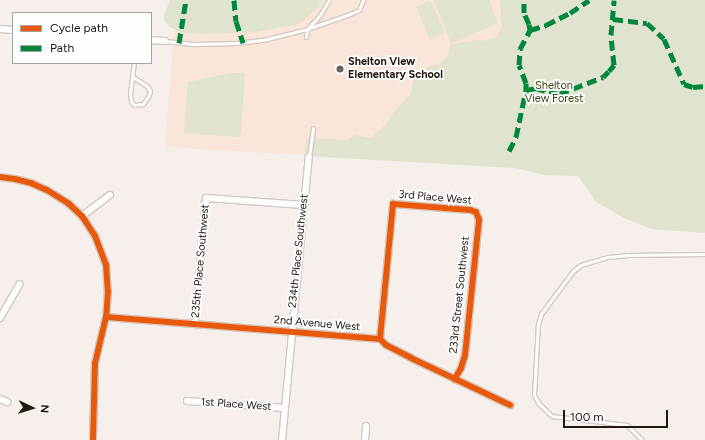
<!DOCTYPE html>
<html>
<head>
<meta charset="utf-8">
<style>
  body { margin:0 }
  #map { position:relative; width:705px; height:440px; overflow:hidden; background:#f6efeb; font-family:Figtree,sans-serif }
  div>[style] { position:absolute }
  .built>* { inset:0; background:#fae5da }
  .green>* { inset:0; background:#e0e3cd }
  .roads { filter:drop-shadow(1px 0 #d2c9c4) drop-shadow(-1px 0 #d2c9c4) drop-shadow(0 1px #d2c9c4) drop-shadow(0 -1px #d2c9c4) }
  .lane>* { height:3px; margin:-1.5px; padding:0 1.5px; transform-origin:1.5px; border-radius:1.5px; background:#fefdfc }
  .street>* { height:6px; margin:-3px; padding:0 3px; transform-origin:3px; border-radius:3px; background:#fefdfc }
  .quiet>* { height:5px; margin-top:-2.5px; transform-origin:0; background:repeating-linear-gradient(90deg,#00873e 0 10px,transparent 0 15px) }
  .cycleway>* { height:6px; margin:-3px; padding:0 3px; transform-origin:3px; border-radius:3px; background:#e8590c }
  .dots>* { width:11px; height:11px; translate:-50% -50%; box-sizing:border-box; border:2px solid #fefefe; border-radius:50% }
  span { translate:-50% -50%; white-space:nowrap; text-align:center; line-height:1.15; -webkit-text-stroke:3.5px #fefefe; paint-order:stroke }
  .poi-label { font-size:11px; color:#221711; font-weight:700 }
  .left { translate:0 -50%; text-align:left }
  .park-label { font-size:11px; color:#37450a }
  .street-label { font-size:11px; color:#221711 }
  .legend { position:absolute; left:12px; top:12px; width:140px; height:52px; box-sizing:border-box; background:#fefefe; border:1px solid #a6a29f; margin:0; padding:5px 7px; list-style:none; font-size:12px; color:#221711 }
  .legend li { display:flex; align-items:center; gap:8px; height:20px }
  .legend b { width:20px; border:1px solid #a6a29f }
  .north { position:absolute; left:12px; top:388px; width:40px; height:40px; -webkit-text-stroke:3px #fefefe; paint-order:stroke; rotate:94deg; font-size:11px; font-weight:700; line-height:16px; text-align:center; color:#221711 }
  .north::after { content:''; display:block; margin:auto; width:14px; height:18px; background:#221711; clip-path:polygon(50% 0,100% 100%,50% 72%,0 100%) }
  .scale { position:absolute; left:563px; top:410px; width:105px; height:18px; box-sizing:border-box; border:2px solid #221711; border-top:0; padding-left:5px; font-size:12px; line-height:14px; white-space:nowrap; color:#221711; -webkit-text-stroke:3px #fefefe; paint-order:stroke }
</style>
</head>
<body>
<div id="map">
  <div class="built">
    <i style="clip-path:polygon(177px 0,514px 0,500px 149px,307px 138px,305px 155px,165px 147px)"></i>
  </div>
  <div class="green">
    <i style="clip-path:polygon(170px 0,322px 0,319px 7px,299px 24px,256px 32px,206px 34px,183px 33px,169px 27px,163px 18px)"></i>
    <i style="clip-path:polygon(434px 0,489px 0,498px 23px,451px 44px)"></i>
    <i style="clip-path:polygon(500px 0,705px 0,705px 233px,651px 229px,624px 218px,596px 202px,578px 176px,545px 175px,514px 168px,305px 156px,306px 138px,347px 140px,355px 135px,371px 138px,387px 123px,397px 108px,411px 94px,414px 76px,427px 67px,439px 64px,448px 56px,450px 45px,461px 42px,470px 42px,477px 39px,482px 41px,496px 37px,502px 28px)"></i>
    <i style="clip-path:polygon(429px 1px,431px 2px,445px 33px,430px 39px,416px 7px)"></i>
    <i style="clip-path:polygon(231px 73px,245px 73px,241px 133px,237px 137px,184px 133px,188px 82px)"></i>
  </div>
  <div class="roads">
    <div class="lane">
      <i style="left:306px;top:37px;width:8px;rotate:-83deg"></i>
      <i style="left:307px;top:29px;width:19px;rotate:-47deg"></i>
      <i style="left:320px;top:15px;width:17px;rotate:-59deg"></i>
      <i style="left:165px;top:41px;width:30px;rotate:6deg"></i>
      <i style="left:195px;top:44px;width:42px;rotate:-1.4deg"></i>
      <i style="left:237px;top:43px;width:26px;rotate:-7deg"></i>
      <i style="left:263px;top:40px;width:45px;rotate:-14deg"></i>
      <i style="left:307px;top:29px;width:46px;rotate:-19.2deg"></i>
      <i style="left:350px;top:14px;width:10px;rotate:-24deg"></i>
      <i style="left:359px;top:10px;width:11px;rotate:-68deg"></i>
      <i style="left:133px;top:77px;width:17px;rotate:33deg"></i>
      <i style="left:147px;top:86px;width:6px;rotate:59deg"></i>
      <i style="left:150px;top:91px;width:4px;rotate:104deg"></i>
      <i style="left:149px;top:95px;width:11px;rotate:124deg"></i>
      <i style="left:143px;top:104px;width:9px;rotate:174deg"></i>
      <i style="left:134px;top:105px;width:5px;rotate:-127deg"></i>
      <i style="left:131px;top:101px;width:7px;rotate:-98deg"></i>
      <i style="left:130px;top:94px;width:31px;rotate:-83deg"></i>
      <i style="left:309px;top:157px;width:29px;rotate:-82deg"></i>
      <i style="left:642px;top:440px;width:21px;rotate:-135deg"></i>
      <i style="left:627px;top:425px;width:76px;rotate:-173.2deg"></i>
      <i style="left:552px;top:416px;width:18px;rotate:-137deg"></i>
      <i style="left:539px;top:404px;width:10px;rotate:-119deg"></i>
      <i style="left:534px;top:395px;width:71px;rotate:-86.8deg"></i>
      <i style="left:538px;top:324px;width:10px;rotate:-73deg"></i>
      <i style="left:541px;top:314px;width:54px;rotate:-53.3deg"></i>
      <i style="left:573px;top:271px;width:10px;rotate:-37deg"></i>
      <i style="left:581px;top:265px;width:28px;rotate:-17deg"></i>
      <i style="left:608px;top:257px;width:20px;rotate:-6deg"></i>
      <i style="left:628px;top:255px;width:77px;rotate:-0.7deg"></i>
    </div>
    <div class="street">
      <i style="left:0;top:29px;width:13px;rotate:4deg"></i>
      <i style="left:151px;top:40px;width:14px;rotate:4deg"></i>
      <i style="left:0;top:177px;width:15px;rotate:8deg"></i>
      <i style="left:15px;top:179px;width:16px;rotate:14deg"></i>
      <i style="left:31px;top:183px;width:17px;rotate:24deg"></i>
      <i style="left:47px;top:190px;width:26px;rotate:32deg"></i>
      <i style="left:69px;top:204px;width:18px;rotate:43deg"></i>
      <i style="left:82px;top:216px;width:24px;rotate:57deg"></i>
      <i style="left:95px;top:236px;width:31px;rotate:69deg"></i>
      <i style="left:106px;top:265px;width:26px;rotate:86deg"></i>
      <i style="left:108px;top:291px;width:26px;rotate:94deg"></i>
      <i style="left:106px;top:317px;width:47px;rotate:103.4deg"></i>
      <i style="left:95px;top:363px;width:77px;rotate:91.5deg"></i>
      <i style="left:82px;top:216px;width:35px;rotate:-37deg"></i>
      <i style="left:106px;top:317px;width:275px;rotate:4.6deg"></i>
      <i style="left:380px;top:339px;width:8px;rotate:45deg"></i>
      <i style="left:386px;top:345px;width:28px;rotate:27deg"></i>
      <i style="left:411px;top:358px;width:110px;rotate:25.4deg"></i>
      <i style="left:0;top:318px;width:39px;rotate:-60deg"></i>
      <i style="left:195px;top:324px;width:126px;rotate:-85deg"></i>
      <i style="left:206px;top:198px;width:98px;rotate:4.1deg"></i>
      <i style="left:380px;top:339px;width:136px;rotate:-84.5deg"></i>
      <i style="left:393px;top:204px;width:77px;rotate:4.5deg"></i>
      <i style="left:470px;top:210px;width:6px;rotate:18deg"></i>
      <i style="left:476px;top:212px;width:9px;rotate:69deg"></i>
      <i style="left:479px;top:220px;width:136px;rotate:95.9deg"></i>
      <i style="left:465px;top:355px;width:14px;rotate:107deg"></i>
      <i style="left:461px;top:368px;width:13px;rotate:119deg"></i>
      <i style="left:0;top:399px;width:8px;rotate:23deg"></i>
      <i style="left:187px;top:401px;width:98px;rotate:4.1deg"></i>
      <i style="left:282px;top:440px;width:284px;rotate:-84.6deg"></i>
      <i style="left:365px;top:440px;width:14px;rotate:-86deg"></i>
    </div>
  </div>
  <div class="quiet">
    <i style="left:234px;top:0;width:21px;rotate:85deg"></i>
    <i style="left:236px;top:21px;width:23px;rotate:72deg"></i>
    <i style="left:613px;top:19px;width:34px;rotate:7deg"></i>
    <i style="left:647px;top:23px;width:23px;rotate:43deg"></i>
    <i style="left:664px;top:39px;width:49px;rotate:66deg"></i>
    <i style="left:684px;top:84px;width:9px;rotate:18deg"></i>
    <i style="left:693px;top:87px;width:12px;rotate:-5deg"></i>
    <i style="left:530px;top:30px;width:17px;rotate:-17deg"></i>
    <i style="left:546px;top:25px;width:27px;rotate:-27deg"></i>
    <i style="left:570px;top:13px;width:23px;rotate:-34deg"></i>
    <i style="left:179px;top:43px;width:44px;rotate:-80.8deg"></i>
    <i style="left:526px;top:90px;width:10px;rotate:-11deg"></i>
    <i style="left:536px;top:88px;width:14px;rotate:17deg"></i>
    <i style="left:549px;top:92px;width:10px;rotate:11deg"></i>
    <i style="left:559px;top:94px;width:47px;rotate:-21.1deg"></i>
    <i style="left:603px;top:77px;width:8px;rotate:-45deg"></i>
    <i style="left:609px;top:71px;width:8px;rotate:-50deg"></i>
    <i style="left:614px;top:65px;width:30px;rotate:-96deg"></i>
    <i style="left:611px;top:35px;width:35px;rotate:-85deg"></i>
    <i style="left:509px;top:151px;width:16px;rotate:-63deg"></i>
    <i style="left:516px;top:137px;width:48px;rotate:-78deg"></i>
    <i style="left:526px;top:90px;width:7px;rotate:-90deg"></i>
    <i style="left:526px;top:83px;width:19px;rotate:-111deg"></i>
    <i style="left:519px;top:65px;width:16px;rotate:-86deg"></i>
    <i style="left:520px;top:49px;width:21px;rotate:-62deg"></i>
    <i style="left:530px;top:30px;width:6px;rotate:-99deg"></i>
    <i style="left:529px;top:24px;width:12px;rotate:-114deg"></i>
    <i style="left:524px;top:13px;width:13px;rotate:-90deg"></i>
  </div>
  <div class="cycleway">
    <i style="left:0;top:177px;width:15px;rotate:8deg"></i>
    <i style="left:15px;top:179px;width:16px;rotate:14deg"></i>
    <i style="left:31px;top:183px;width:17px;rotate:24deg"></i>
    <i style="left:47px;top:190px;width:26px;rotate:32deg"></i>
    <i style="left:69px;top:204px;width:18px;rotate:43deg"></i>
    <i style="left:82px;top:216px;width:24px;rotate:57deg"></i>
    <i style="left:95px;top:236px;width:31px;rotate:69deg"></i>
    <i style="left:106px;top:265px;width:26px;rotate:86deg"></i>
    <i style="left:108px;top:291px;width:26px;rotate:94deg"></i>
    <i style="left:106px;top:317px;width:47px;rotate:103.4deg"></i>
    <i style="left:95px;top:363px;width:77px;rotate:91.5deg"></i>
    <i style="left:106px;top:317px;width:275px;rotate:4.6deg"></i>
    <i style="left:380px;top:339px;width:8px;rotate:45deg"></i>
    <i style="left:386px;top:345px;width:28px;rotate:27deg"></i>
    <i style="left:411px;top:358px;width:110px;rotate:25.4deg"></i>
    <i style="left:380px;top:339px;width:136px;rotate:-84.5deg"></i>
    <i style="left:393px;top:204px;width:77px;rotate:4.5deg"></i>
    <i style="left:470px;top:210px;width:6px;rotate:18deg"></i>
    <i style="left:476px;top:212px;width:9px;rotate:69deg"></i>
    <i style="left:479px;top:220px;width:136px;rotate:95.9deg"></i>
    <i style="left:465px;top:355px;width:14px;rotate:107deg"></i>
    <i style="left:461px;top:368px;width:13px;rotate:119deg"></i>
  </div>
  <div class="dots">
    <i style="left:340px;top:69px;background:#6c635d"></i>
  </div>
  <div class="poi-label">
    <span class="left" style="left:348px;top:69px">Shelton View<br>Elementary School</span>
  </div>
  <div class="park-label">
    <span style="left:554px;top:93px">Shelton<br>View Forest</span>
  </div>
  <div class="street-label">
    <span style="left:435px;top:198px;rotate:5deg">3rd Place West</span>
    <span style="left:299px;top:251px;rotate:-84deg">234th Place Southwest</span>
    <span style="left:201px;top:261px;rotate:-85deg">235th Place Southwest</span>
    <span style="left:460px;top:295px;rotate:-84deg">233rd Street Southwest</span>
    <span style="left:317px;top:324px;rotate:5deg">2nd Avenue West</span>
    <span style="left:236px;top:405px;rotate:4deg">1st Place West</span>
  </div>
  <ul class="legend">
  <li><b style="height:5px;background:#e8590c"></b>Cycle path</li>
  <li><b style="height:5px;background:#00873e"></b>Path</li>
  </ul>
  <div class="north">N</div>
  <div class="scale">100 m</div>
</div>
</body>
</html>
